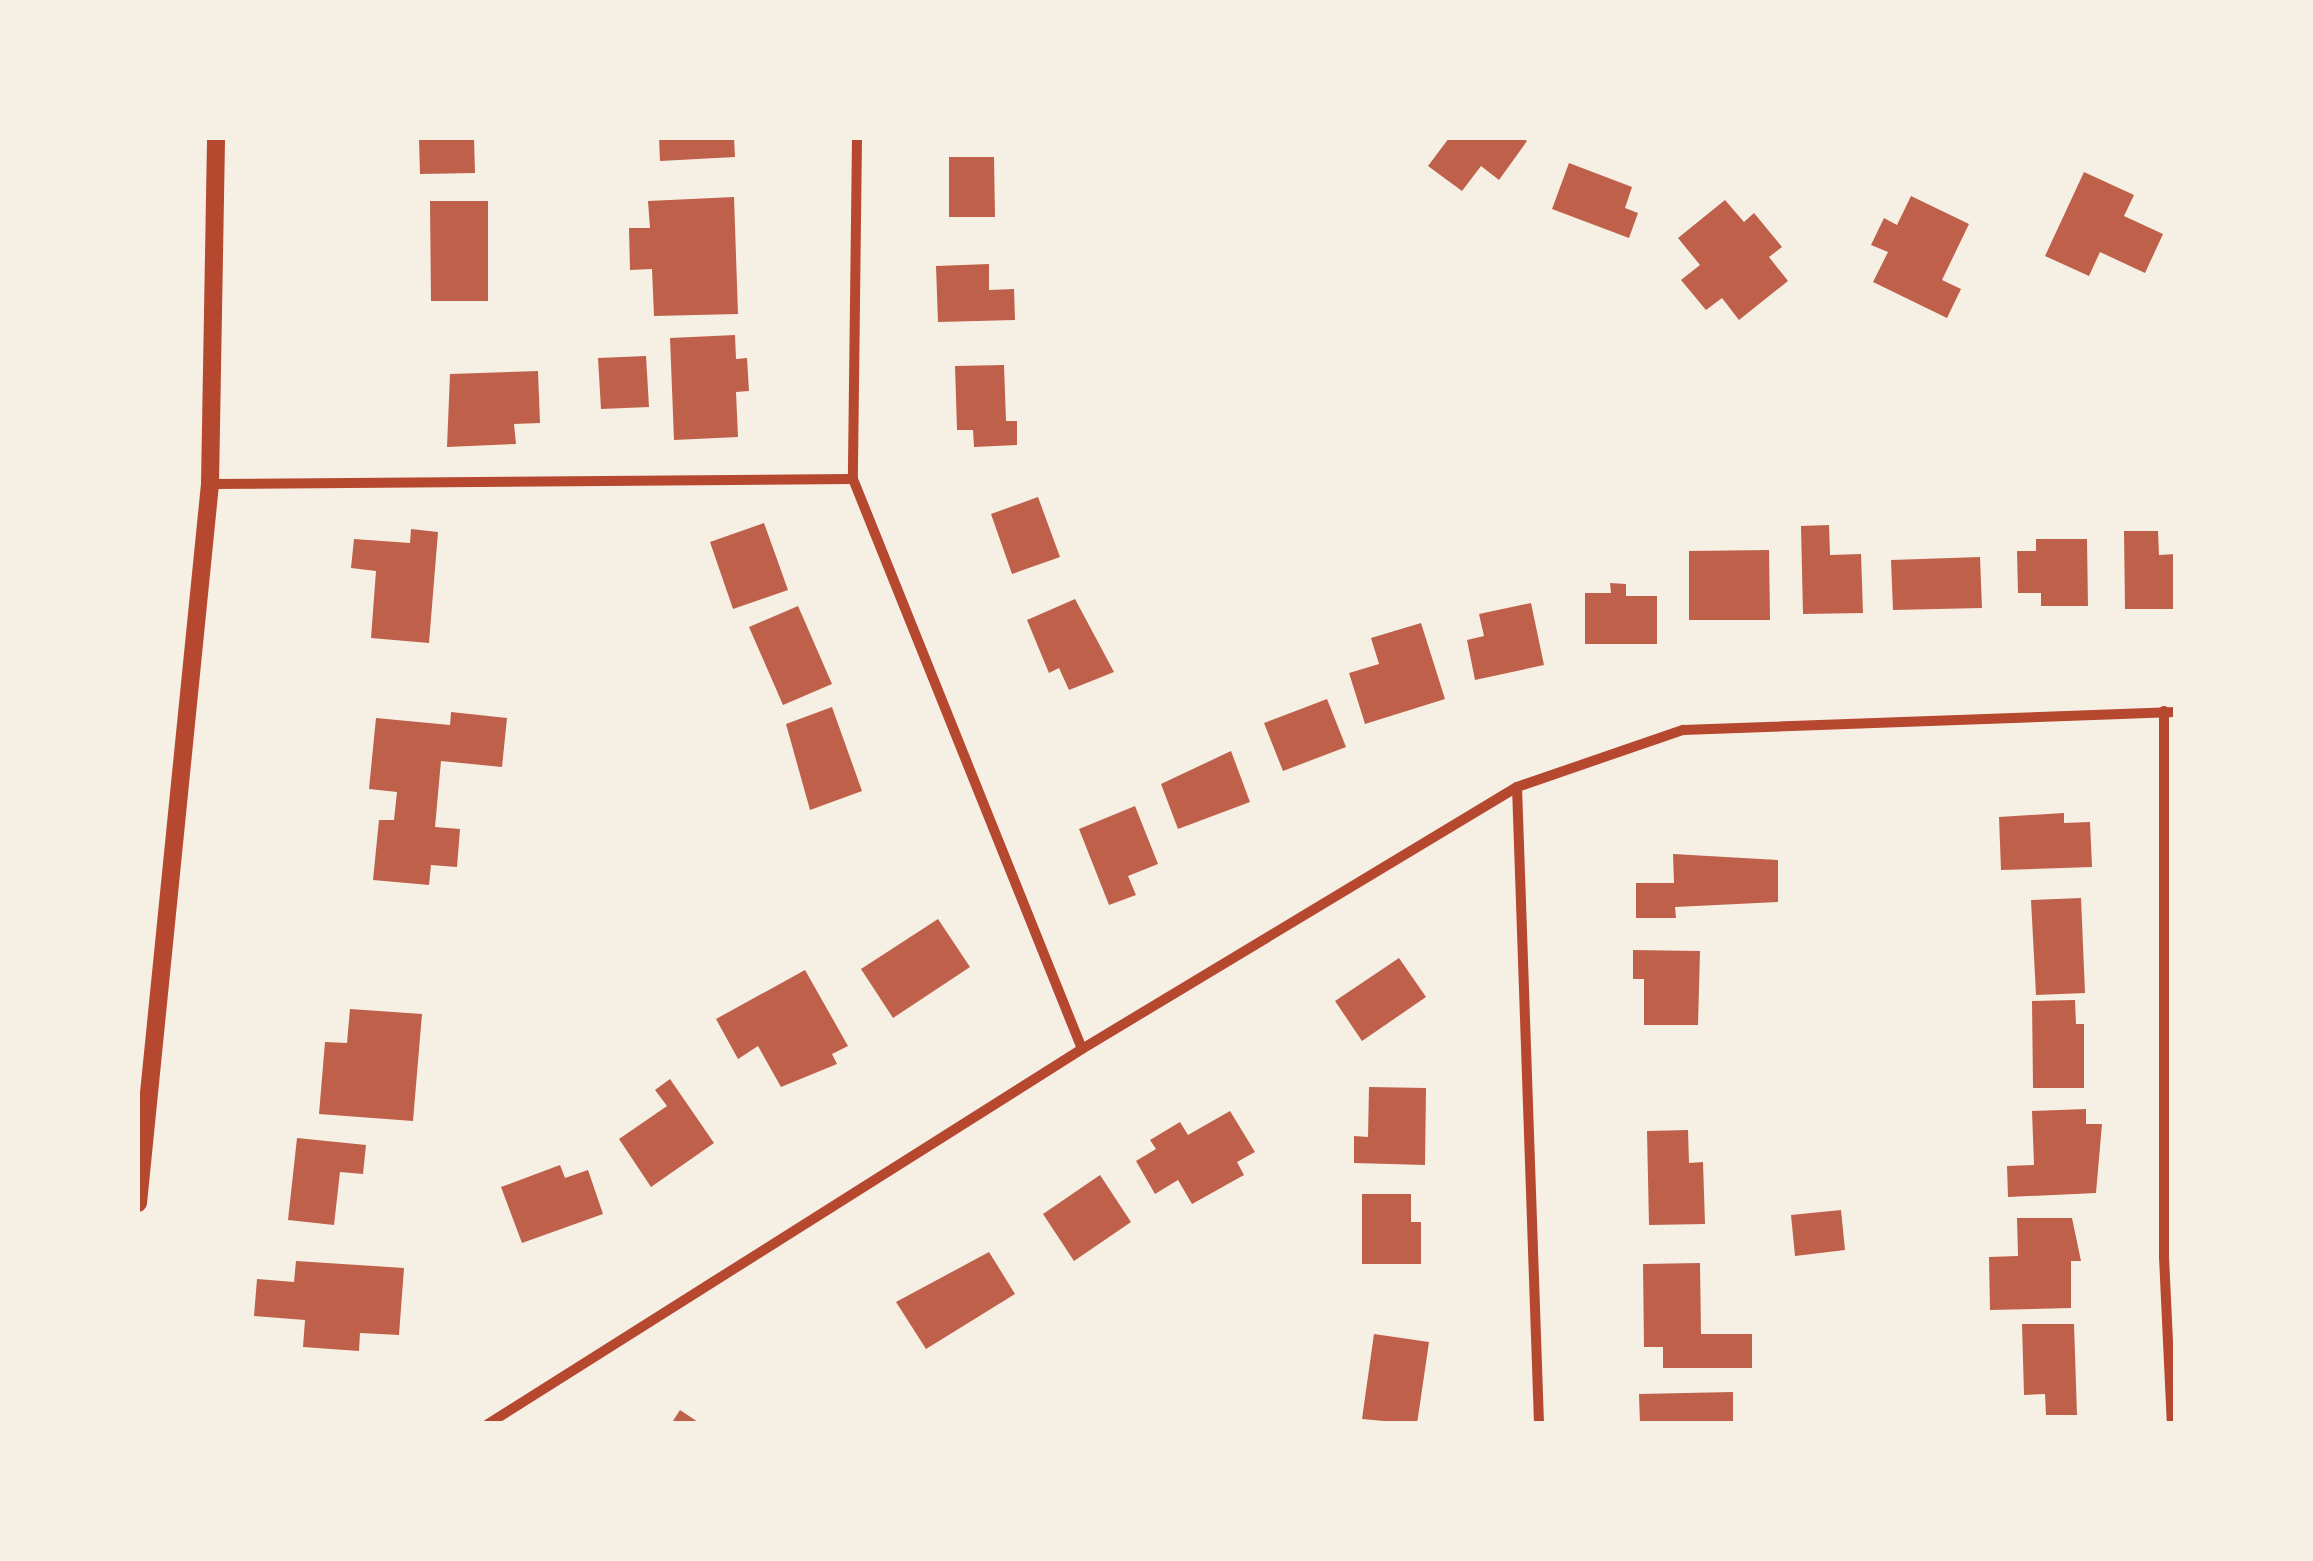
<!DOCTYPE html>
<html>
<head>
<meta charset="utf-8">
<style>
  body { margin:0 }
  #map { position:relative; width:2313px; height:1561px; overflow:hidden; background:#f6efe4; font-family:"Nunito Sans",sans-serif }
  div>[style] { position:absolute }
  .building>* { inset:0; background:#bf614a }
  .minor>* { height:10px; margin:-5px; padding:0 5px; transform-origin:5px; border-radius:5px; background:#b5482f }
  .tertiary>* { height:18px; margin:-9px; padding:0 9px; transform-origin:9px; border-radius:9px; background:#b5482f }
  span { translate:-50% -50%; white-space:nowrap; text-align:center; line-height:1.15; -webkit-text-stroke:10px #f6efe4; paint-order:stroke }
  .frame { position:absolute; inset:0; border:140px solid #f6efe4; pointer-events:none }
</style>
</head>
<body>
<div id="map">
  <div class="building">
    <i style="clip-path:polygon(419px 138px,474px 138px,475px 173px,420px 174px)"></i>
    <i style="clip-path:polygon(659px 138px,734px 138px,735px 157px,660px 161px)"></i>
    <i style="clip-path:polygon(1449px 138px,1522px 138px,1527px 141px,1499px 180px,1481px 166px,1462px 191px,1428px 166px)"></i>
    <i style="clip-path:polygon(949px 157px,994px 157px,995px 217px,949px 217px)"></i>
    <i style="clip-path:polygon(1569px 163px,1632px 187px,1625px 208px,1638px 213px,1629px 238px,1552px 209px)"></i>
    <i style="clip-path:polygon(2084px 172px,2134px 195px,2124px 216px,2163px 234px,2145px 273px,2100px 252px,2089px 276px,2045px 256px)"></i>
    <i style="clip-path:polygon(1911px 196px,1969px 224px,1942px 280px,1961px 289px,1947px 318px,1873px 282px,1888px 252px,1871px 245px,1884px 218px,1897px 225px)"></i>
    <i style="clip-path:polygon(734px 197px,738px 314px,654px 316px,652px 269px,630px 270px,629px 228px,650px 228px,648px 201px)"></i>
    <i style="clip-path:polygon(1725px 200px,1744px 222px,1754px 213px,1782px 247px,1769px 257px,1788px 281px,1739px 320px,1722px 298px,1706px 310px,1681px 280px,1700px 265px,1678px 238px)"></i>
    <i style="clip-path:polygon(430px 201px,488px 201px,488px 301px,431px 301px)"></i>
    <i style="clip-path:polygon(989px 264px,989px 290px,1014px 289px,1015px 320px,938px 322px,936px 266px)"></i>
    <i style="clip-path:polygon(735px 335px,736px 359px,747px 358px,749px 391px,736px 392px,738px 437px,674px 440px,670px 338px)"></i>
    <i style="clip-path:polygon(646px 356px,649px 407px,601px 409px,598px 358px)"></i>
    <i style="clip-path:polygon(1004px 365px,1006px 421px,1017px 421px,1017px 445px,974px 447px,973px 430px,957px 430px,955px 366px)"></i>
    <i style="clip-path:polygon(538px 371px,540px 423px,514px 424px,516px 444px,447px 447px,450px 374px)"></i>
    <i style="clip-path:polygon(1038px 497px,1060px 557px,1012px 574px,991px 514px)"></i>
    <i style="clip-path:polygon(764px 523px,788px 590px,733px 609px,710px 542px)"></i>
    <i style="clip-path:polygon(1829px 525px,1830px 555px,1861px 554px,1863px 613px,1803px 614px,1801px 526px)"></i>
    <i style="clip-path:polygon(411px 529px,438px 532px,429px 643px,371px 638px,376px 571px,351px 568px,354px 539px,410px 543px)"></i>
    <i style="clip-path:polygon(2124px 531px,2158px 531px,2159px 555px,2176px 554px,2176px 609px,2125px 609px)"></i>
    <i style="clip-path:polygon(2036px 539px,2087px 539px,2088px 606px,2041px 606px,2041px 593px,2018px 593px,2017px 551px,2036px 551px)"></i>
    <i style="clip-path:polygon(1769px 550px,1770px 620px,1689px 620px,1689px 551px)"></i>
    <i style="clip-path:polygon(1980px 557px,1982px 608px,1893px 610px,1891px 560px)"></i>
    <i style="clip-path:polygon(1610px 583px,1626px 584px,1626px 596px,1657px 596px,1657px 644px,1585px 644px,1585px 593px,1611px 593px)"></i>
    <i style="clip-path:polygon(1075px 599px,1114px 672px,1069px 690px,1059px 668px,1049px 673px,1027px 620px)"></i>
    <i style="clip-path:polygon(1531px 603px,1544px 665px,1475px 680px,1467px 640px,1484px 636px,1479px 614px)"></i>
    <i style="clip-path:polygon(798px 606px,832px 684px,783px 705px,749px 627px)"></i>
    <i style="clip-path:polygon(1421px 623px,1445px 699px,1365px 724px,1349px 673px,1379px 664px,1371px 638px)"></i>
    <i style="clip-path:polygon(1327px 699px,1346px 747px,1283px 771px,1264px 723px)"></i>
    <i style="clip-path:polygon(832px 707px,862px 791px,810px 810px,786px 724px)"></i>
    <i style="clip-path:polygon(451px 712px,507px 718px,502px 767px,441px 761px,435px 827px,460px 829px,457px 867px,431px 865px,429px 885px,373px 880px,379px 820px,394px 820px,397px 792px,369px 789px,376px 718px,450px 725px)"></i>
    <i style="clip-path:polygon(1231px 751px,1250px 802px,1178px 829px,1161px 784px)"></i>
    <i style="clip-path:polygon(1135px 806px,1158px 864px,1128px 876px,1136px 895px,1109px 905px,1079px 829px)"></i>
    <i style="clip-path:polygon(2064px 813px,2064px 823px,2090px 822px,2092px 867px,2001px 870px,1999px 817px)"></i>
    <i style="clip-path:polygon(1673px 854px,1778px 860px,1778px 902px,1675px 907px,1676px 918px,1636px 918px,1636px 883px,1674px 883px)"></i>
    <i style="clip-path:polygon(2081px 898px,2085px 993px,2036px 995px,2031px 900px)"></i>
    <i style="clip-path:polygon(938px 919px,970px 967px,893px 1018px,861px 969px)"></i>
    <i style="clip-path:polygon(1633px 950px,1700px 951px,1698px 1025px,1644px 1025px,1644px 979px,1633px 979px)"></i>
    <i style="clip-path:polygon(1399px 958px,1426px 997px,1362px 1041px,1335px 1001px)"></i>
    <i style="clip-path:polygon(805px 970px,848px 1046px,832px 1054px,837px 1064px,781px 1087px,758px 1046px,738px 1059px,716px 1019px)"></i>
    <i style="clip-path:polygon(2075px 1000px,2076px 1024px,2084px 1024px,2084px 1088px,2033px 1088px,2032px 1001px)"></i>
    <i style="clip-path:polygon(350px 1009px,422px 1014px,413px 1121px,319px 1114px,325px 1042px,347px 1043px)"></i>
    <i style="clip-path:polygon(670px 1079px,714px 1143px,651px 1187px,619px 1139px,667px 1106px,655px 1090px)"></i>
    <i style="clip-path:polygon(1369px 1087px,1426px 1088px,1425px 1165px,1354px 1163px,1354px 1136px,1368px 1137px)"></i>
    <i style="clip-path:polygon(2086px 1109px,2086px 1124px,2102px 1124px,2096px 1193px,2008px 1197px,2007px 1166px,2034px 1165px,2032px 1111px)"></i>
    <i style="clip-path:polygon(1230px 1111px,1255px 1152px,1237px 1162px,1244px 1175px,1192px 1204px,1178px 1180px,1155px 1194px,1136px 1161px,1156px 1149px,1150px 1140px,1180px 1122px,1188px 1135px)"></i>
    <i style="clip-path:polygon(1688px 1130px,1689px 1163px,1703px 1162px,1705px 1224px,1649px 1225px,1647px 1131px)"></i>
    <i style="clip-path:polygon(297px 1138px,366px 1145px,363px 1174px,340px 1172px,334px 1225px,288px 1220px)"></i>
    <i style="clip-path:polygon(560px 1165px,565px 1178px,588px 1170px,603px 1214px,522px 1243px,501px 1187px)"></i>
    <i style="clip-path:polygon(1100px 1175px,1131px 1222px,1074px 1261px,1043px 1214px)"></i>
    <i style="clip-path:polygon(1362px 1194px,1411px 1194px,1411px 1222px,1421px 1222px,1421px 1264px,1362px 1264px)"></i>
    <i style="clip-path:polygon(1841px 1210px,1845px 1250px,1795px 1256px,1791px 1215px)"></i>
    <i style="clip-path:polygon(2017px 1218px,2072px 1218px,2081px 1261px,2071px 1261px,2071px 1308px,1990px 1310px,1989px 1257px,2018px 1256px)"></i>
    <i style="clip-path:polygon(989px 1252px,1015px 1294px,926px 1349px,896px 1302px)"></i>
    <i style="clip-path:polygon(296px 1261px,404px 1268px,399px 1335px,360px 1333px,359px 1351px,303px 1347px,305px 1320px,254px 1316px,257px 1279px,294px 1282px)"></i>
    <i style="clip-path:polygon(1700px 1263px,1701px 1334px,1752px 1334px,1752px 1368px,1663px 1368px,1663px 1347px,1644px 1347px,1643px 1264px)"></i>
    <i style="clip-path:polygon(2022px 1324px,2074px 1324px,2077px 1415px,2046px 1415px,2045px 1394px,2024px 1395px)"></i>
    <i style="clip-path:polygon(1374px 1334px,1429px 1342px,1417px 1424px,1362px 1419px)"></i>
    <i style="clip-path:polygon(1733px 1392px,1733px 1424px,1640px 1424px,1639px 1394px)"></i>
    <i style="clip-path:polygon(680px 1410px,701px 1424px,671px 1424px)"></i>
  </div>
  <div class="minor">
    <i style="left:857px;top:138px;width:341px;rotate:90.7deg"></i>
    <i style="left:853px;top:479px;width:614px;rotate:68.11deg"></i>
    <i style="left:210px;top:484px;width:643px;rotate:-0.45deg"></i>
    <i style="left:2164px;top:711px;width:546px;rotate:90deg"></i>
    <i style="left:2164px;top:1257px;width:167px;rotate:87.3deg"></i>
    <i style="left:1517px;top:787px;width:637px;rotate:88.02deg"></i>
    <i style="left:488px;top:1424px;width:702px;rotate:-32.26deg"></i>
    <i style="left:1082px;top:1049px;width:508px;rotate:-31.06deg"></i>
    <i style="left:1517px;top:787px;width:176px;rotate:-19deg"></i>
    <i style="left:1683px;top:730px;width:493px;rotate:-2.1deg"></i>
  </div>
  <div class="tertiary">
    <i style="left:138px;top:1203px;width:723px;rotate:-84.28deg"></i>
    <i style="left:210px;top:484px;width:346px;rotate:-89deg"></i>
  </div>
  <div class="frame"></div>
</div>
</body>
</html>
